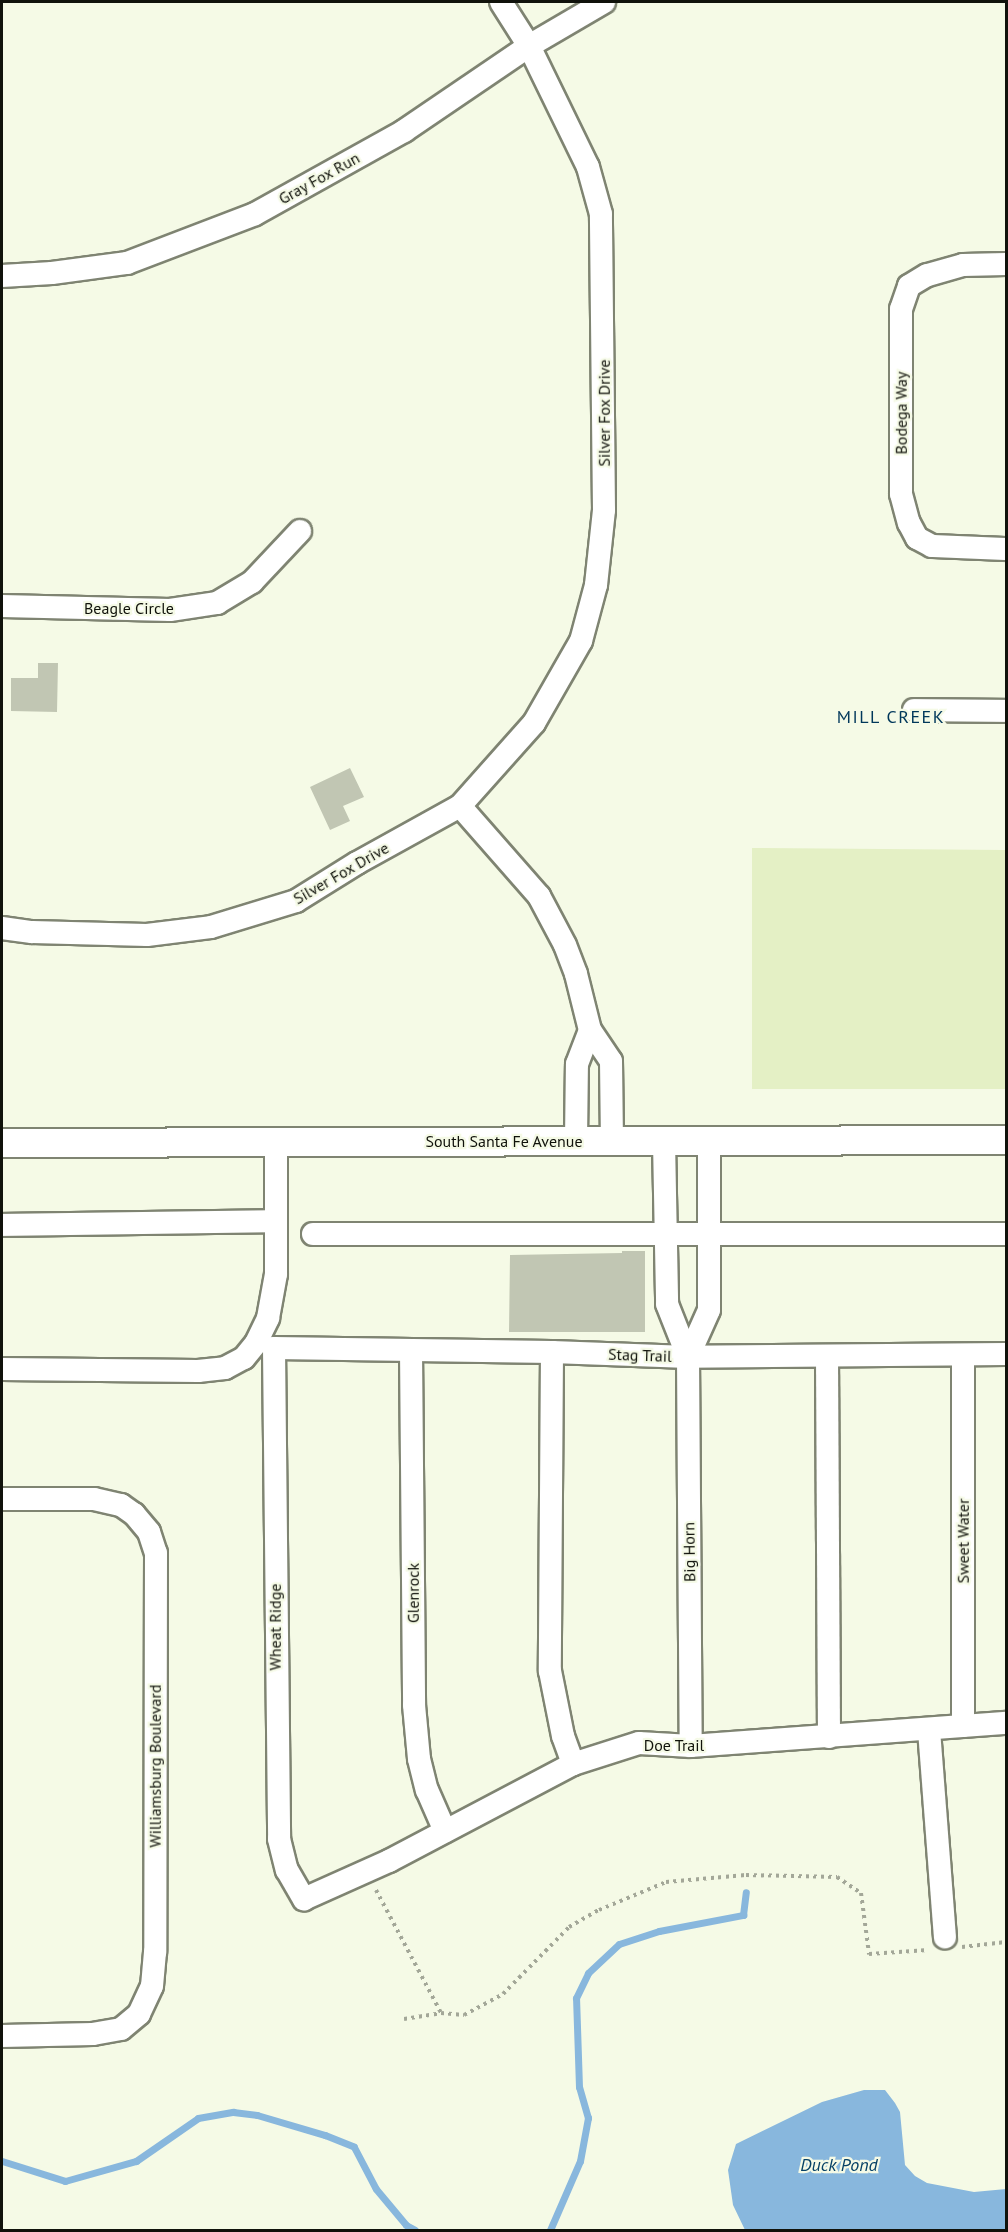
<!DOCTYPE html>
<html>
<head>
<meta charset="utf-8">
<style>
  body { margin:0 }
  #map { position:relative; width:1008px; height:2232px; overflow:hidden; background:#f5fae6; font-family:"PT Sans",sans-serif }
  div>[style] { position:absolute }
  .green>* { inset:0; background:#e4f0c5 }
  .water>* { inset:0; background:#88b7dd }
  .stream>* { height:7px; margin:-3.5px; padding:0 3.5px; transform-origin:3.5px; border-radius:3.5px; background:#88b7dd }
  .building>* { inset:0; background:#c1c6b3 }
  .path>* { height:4px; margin-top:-2px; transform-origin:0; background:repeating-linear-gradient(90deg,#a3a798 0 3px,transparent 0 7.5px) }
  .roads { filter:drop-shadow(2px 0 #7f8472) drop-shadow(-2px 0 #7f8472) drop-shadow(0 2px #7f8472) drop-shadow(0 -2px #7f8472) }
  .minor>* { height:22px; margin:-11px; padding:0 11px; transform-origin:11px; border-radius:11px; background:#fff }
  .major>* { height:28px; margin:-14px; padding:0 14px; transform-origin:14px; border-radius:14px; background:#fff }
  span { translate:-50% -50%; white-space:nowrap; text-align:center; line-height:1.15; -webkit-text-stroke:4.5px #f5fae6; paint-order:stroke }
  .street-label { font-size:16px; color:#10120b }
  .neighbourhood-label { font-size:18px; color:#00375a; letter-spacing:1.5px }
  .water-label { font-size:18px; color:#054065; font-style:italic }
  .frame { position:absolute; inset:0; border:3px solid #10120b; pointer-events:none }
</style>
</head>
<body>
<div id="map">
  <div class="green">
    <i style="clip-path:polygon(752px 848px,1006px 850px,1006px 1089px,752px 1089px)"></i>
  </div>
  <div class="water">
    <i style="clip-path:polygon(864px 2090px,885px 2090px,895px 2103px,900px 2112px,905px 2165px,915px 2176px,927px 2183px,974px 2192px,1006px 2189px,1006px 2230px,745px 2230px,733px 2205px,728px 2170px,736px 2144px,822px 2102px)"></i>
  </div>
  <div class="stream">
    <i style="left:2px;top:2161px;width:66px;rotate:17.6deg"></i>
    <i style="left:65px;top:2181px;width:74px;rotate:-15.7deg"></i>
    <i style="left:136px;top:2161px;width:75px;rotate:-34.7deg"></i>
    <i style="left:198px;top:2118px;width:36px;rotate:-10deg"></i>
    <i style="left:233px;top:2112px;width:24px;rotate:7deg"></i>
    <i style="left:257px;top:2115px;width:71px;rotate:16.4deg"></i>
    <i style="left:325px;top:2135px;width:31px;rotate:22deg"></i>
    <i style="left:354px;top:2147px;width:47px;rotate:62.4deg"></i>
    <i style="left:376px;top:2189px;width:47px;rotate:50.2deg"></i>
    <i style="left:406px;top:2225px;width:10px;rotate:29deg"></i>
    <i style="left:550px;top:2230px;width:75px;rotate:-66.5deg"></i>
    <i style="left:580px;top:2161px;width:44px;rotate:-79.5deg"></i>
    <i style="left:588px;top:2118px;width:32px;rotate:-106deg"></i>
    <i style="left:579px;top:2087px;width:89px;rotate:-91.9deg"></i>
    <i style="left:576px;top:1998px;width:28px;rotate:-64deg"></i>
    <i style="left:588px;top:1973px;width:42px;rotate:-43.1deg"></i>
    <i style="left:619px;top:1944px;width:42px;rotate:-18deg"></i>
    <i style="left:659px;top:1931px;width:86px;rotate:-10.8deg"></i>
    <i style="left:743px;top:1915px;width:23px;rotate:-83deg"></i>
  </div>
  <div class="building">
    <i style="clip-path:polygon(38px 663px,58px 663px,57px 712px,11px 711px,11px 678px,38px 678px)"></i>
    <i style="clip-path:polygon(350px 768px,364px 797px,343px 806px,350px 821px,330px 830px,310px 787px)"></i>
    <i style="clip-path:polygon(622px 1251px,645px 1251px,645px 1332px,509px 1332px,510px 1255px,622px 1253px)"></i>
  </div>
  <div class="path">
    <i style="left:376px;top:1890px;width:139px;rotate:62.1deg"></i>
    <i style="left:962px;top:1947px;width:44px;rotate:-6.5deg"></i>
    <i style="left:404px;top:2019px;width:37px;rotate:-9deg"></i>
    <i style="left:441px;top:2013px;width:23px;rotate:5deg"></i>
    <i style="left:464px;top:2015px;width:44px;rotate:-28.3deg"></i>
    <i style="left:503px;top:1994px;width:94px;rotate:-45.4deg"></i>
    <i style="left:569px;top:1927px;width:34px;rotate:-30deg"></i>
    <i style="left:599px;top:1910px;width:73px;rotate:-22.7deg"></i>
    <i style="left:666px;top:1882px;width:80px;rotate:-5deg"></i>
    <i style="left:746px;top:1875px;width:91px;rotate:1.3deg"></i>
    <i style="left:837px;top:1877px;width:29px;rotate:34deg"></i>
    <i style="left:861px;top:1893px;width:62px;rotate:82.5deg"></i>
    <i style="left:869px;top:1954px;width:59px;rotate:-3.9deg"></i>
  </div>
  <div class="roads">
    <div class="minor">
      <i style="left:1006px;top:264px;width:43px;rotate:178.7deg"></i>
      <i style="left:963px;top:265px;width:37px;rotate:164deg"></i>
      <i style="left:927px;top:275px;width:21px;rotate:149deg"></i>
      <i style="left:909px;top:286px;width:24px;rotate:109deg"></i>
      <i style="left:901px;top:309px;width:185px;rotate:90deg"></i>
      <i style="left:901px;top:494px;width:30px;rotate:75deg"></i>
      <i style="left:909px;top:523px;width:17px;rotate:62deg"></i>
      <i style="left:917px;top:538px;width:17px;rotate:28deg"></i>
      <i style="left:932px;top:546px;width:74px;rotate:2.3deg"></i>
      <i style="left:2px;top:276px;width:50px;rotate:-3.4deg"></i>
      <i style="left:52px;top:273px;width:76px;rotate:-7.6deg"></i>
      <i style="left:127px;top:263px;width:137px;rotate:-20.9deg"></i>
      <i style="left:255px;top:214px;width:171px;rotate:-29.1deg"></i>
      <i style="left:404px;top:131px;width:151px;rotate:-34.2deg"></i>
      <i style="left:529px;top:46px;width:87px;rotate:-30.4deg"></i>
      <i style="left:2px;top:606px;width:168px;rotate:1.4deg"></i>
      <i style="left:170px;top:610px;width:48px;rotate:-8.5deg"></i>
      <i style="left:217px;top:603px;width:41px;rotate:-31deg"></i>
      <i style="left:252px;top:582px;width:70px;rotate:-46.7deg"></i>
      <i style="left:914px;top:710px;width:92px;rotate:0.6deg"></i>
      <i style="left:460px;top:806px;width:120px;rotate:48.7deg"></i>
      <i style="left:539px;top:896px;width:55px;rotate:62deg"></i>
      <i style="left:565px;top:945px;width:31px;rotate:69deg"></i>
      <i style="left:576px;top:974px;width:58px;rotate:76deg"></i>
      <i style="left:590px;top:1030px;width:37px;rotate:56deg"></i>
      <i style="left:611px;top:1061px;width:80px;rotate:89.3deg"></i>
      <i style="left:2px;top:928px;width:30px;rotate:8deg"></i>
      <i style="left:32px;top:932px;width:115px;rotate:1.5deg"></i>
      <i style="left:147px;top:935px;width:64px;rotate:-7.1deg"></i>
      <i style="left:211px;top:927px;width:89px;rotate:-17deg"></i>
      <i style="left:296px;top:901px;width:72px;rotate:-31.9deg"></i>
      <i style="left:357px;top:863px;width:118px;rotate:-29deg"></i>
      <i style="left:460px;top:806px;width:111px;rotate:-48.3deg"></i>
      <i style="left:534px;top:723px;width:95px;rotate:-60.2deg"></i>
      <i style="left:581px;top:641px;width:58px;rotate:-75deg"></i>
      <i style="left:596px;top:585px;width:75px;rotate:-83.9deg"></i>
      <i style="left:604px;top:510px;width:296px;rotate:-90.6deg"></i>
      <i style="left:601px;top:214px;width:49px;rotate:-105.5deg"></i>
      <i style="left:588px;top:167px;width:135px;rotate:-116deg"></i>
      <i style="left:529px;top:46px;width:52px;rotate:-122.5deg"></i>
      <i style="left:576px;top:1141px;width:77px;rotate:-89.3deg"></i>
      <i style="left:577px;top:1064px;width:36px;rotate:-69deg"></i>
      <i style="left:664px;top:1141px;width:163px;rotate:88.9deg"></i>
      <i style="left:667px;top:1304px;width:57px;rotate:68.4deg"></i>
      <i style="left:688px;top:1357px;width:389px;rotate:89.6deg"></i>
      <i style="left:2px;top:1225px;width:274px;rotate:-0.8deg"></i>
      <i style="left:313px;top:1234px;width:693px"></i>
      <i style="left:411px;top:1350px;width:355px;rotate:89.5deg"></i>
      <i style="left:414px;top:1705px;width:54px;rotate:84.7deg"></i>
      <i style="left:419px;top:1759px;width:32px;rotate:76deg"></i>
      <i style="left:427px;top:1790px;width:45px;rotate:66.3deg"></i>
      <i style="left:552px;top:1352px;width:319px;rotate:90.4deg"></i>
      <i style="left:550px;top:1671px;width:66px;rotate:78.7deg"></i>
      <i style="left:563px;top:1736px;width:30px;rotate:70deg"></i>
      <i style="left:1006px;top:1354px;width:318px;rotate:179.5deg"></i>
      <i style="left:688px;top:1357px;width:136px;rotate:-177.9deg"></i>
      <i style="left:552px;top:1352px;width:278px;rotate:-179.2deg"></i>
      <i style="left:274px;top:1348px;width:491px;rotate:89.4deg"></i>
      <i style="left:279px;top:1839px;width:32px;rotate:76deg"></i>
      <i style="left:287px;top:1870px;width:34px;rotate:60deg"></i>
      <i style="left:304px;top:1899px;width:93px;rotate:-24.1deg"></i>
      <i style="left:389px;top:1861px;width:208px;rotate:-27.8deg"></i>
      <i style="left:573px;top:1764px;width:69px;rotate:-17.7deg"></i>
      <i style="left:639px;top:1743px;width:52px;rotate:3.3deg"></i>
      <i style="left:691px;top:1746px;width:316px;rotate:-4.2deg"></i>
      <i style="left:963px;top:1355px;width:371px;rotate:90deg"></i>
      <i style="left:827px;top:1356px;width:381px;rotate:89.7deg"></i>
      <i style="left:688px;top:1357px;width:51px;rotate:-65.9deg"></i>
      <i style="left:709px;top:1310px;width:169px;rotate:-90deg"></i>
      <i style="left:2px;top:1369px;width:196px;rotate:0.6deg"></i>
      <i style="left:198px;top:1371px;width:27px;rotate:-6deg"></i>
      <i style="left:225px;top:1368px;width:21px;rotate:-28deg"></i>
      <i style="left:244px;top:1358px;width:19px;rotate:-51deg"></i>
      <i style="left:256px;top:1343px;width:28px;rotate:-64deg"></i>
      <i style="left:268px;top:1318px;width:45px;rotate:-79.7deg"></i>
      <i style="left:276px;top:1274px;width:132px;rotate:-90deg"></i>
      <i style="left:2px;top:1499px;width:92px"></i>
      <i style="left:94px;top:1499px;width:28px;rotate:13deg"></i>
      <i style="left:121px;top:1505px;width:16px;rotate:35deg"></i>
      <i style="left:134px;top:1514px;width:23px;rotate:50deg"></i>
      <i style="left:149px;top:1532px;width:22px;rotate:72deg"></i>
      <i style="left:156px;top:1553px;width:399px;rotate:90.1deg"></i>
      <i style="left:155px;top:1952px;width:34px;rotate:95deg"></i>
      <i style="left:152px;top:1986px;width:31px;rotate:115deg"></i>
      <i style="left:139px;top:2014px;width:23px;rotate:140deg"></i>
      <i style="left:121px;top:2029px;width:28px;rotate:170deg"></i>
      <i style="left:93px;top:2034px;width:91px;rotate:178.7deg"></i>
      <i style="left:929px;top:1730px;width:208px;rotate:85.6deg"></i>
    </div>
    <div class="major">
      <i style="left:2px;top:1143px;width:1004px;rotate:-0.17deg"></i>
    </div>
  </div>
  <div class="street-label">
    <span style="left:319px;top:178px;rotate:-29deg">Gray Fox Run</span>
    <span style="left:604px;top:413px;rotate:-90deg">Silver Fox Drive</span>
    <span style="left:901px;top:413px;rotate:-90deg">Bodega Way</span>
    <span style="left:129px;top:608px">Beagle Circle</span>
    <span style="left:341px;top:873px;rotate:-30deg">Silver Fox Drive</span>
    <span style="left:504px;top:1141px">South Santa Fe Avenue</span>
    <span style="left:640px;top:1355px;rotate:2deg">Stag Trail</span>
    <span style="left:963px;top:1541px;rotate:-90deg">Sweet Water</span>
    <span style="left:689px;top:1552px;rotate:-91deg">Big Horn</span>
    <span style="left:413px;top:1593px;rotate:-90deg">Glenrock</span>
    <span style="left:275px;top:1627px;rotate:-90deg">Wheat Ridge</span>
    <span style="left:674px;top:1745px">Doe Trail</span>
    <span style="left:155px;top:1766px;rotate:-90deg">Williamsburg Boulevard</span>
  </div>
  <div class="neighbourhood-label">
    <span style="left:891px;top:717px">MILL CREEK</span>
  </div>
  <div class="water-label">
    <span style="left:839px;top:2165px">Duck Pond</span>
  </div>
  <div class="frame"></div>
</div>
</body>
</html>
